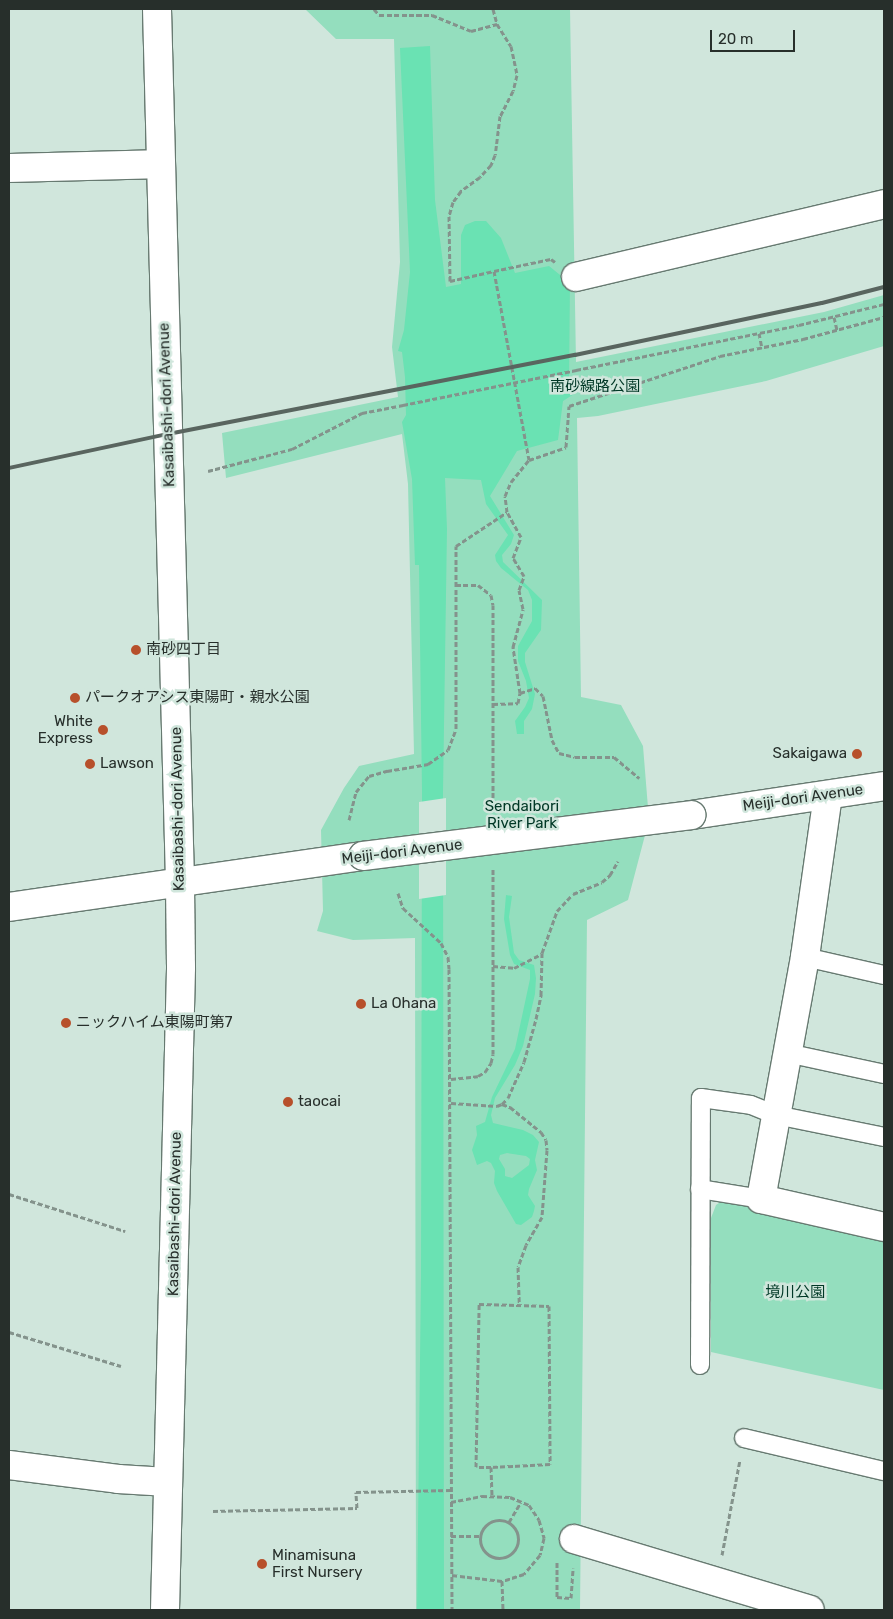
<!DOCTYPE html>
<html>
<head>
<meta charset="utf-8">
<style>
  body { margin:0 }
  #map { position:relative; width:893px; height:1619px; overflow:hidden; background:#d0e6dc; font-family:Rubik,"Noto Sans JP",sans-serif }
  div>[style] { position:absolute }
  .green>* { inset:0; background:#94debe }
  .water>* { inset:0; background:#6ae2b3 }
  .pier>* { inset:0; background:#d0e6dc }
  .path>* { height:3px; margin-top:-1.5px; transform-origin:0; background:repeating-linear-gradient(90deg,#84938c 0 5px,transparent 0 7.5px) }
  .path>.ring { margin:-1.5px; padding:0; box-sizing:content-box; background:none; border:3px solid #84938c; border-radius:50% }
  .roads { filter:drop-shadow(1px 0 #677a71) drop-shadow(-1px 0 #677a71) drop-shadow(0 1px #677a71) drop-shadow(0 -1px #677a71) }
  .service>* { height:18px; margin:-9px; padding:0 9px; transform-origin:9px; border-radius:9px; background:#fff }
  .minor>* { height:28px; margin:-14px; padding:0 14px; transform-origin:14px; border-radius:14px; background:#fff }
  .secondary>* { height:28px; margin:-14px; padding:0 14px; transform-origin:14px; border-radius:14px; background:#fff }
  .primary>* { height:28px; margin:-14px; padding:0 14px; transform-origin:14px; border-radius:14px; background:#fff }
  .rail>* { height:4px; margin:-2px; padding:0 2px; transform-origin:2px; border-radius:2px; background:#59655f }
  .path-bridge>* { height:3px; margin-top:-1.5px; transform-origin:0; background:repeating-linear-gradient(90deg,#84938c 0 5px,transparent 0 7.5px) }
  .bridges { filter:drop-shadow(1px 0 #677a71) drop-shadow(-1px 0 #677a71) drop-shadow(0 1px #677a71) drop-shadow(0 -1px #677a71) }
  .primary-bridge>* { height:28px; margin:-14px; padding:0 14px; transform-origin:14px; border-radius:14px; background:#fff }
  .dots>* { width:14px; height:14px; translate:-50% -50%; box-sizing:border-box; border:2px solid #d0e6dc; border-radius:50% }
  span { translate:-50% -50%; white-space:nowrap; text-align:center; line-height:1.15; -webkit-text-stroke:5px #d0e6dc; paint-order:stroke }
  .park-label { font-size:15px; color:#003826 }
  .street-label { font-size:15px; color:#272f2b }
  .poi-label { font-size:15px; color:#272f2b }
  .left { translate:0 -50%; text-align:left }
  .right { translate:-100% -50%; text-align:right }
  .frame { position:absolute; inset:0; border:10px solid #272f2b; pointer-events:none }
  .scale { position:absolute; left:710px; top:30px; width:85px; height:22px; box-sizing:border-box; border:2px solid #272f2b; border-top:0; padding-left:6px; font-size:15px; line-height:18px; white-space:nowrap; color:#272f2b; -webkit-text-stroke:4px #d0e6dc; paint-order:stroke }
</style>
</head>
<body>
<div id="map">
  <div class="green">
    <i style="clip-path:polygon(305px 9px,570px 9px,576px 362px,824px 312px,884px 295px,884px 346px,766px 381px,598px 416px,577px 418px,581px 697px,621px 705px,643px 746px,649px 820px,628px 900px,587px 920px,580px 1610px,416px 1610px,415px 938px,353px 940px,317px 931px,323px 911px,321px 830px,344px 788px,359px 766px,414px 754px,408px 484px,402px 434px,226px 478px,222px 433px,398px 397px,392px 347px,400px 262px,394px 39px,336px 39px)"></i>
    <i style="clip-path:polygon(722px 1201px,884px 1237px,884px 1390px,711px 1352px,711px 1218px,716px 1205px)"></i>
  </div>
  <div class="water">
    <i style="clip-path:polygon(430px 46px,435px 200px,446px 287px,461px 284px,461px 235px,465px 225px,475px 221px,486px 221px,501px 238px,515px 273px,549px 266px,570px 283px,569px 386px,576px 386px,574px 394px,563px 401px,558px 440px,517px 451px,490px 496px,514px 535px,511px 544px,502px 555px,503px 562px,542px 600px,541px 630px,525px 653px,525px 662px,535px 694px,532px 709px,524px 721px,524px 734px,517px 734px,515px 721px,525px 707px,529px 698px,526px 681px,518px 661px,518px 646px,532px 621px,532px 600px,528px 590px,501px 568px,496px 561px,495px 555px,508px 535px,486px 504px,481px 480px,445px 478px,447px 529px,443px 793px,444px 1610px,417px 1610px,421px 1276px,422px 792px,419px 565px,415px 565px,412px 479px,402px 422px,406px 415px,405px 377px,402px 352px,398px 351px,404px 330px,410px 272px,400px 48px)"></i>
    <i style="clip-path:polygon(evenodd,506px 895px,512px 896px,509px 917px,514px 953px,519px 960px,534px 965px,536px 978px,535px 994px,523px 1046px,515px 1065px,495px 1098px,491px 1115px,493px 1123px,523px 1130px,533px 1135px,539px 1142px,535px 1160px,537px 1170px,529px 1189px,528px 1195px,535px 1206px,534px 1211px,532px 1217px,521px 1225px,516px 1224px,497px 1191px,494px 1183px,495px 1171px,491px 1163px,487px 1161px,477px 1165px,472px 1150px,477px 1135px,476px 1126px,485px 1122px,492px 1097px,515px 1049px,530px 979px,530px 970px,514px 964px,510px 955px,504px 919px,506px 895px,507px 1153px,526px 1156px,530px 1159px,529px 1165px,512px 1178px,505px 1176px,505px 1169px,499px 1159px,500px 1155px,507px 1153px)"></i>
  </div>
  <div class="pier">
    <i style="clip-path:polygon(446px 798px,446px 895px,419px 899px,419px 802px)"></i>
  </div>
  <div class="path">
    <i style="left:374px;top:9px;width:8px;rotate:50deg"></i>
    <i style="left:379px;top:15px;width:53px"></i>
    <i style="left:432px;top:15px;width:42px;rotate:22.3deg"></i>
    <i style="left:471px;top:31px;width:27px;rotate:-15deg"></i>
    <i style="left:493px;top:9px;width:16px;rotate:75deg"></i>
    <i style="left:497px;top:24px;width:26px;rotate:58deg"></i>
    <i style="left:511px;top:46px;width:30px;rotate:78deg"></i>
    <i style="left:517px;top:75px;width:16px;rotate:104deg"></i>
    <i style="left:513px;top:91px;width:28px;rotate:117deg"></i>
    <i style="left:500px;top:116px;width:39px;rotate:97deg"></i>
    <i style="left:495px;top:155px;width:11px;rotate:112deg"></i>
    <i style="left:491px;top:165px;width:16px;rotate:133deg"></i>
    <i style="left:480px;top:177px;width:24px;rotate:144deg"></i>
    <i style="left:461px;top:191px;width:14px;rotate:126deg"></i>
    <i style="left:453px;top:202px;width:15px;rotate:106deg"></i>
    <i style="left:449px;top:216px;width:65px;rotate:89.1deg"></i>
    <i style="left:450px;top:281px;width:45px;rotate:-12.8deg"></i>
    <i style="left:494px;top:271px;width:192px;rotate:79.5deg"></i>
    <i style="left:494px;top:271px;width:58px;rotate:-11.9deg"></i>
    <i style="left:551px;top:259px;width:5px;rotate:37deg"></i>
    <i style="left:834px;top:317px;width:13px;rotate:77deg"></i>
    <i style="left:759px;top:333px;width:15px;rotate:79deg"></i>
    <i style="left:576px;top:370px;width:227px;rotate:-11.4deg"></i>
    <i style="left:799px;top:325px;width:88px;rotate:-13.9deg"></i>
    <i style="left:208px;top:471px;width:87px;rotate:-14.7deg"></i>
    <i style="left:292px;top:449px;width:79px;rotate:-27.2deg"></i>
    <i style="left:362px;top:413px;width:42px;rotate:-11deg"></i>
    <i style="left:456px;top:585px;width:22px"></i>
    <i style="left:478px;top:585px;width:16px;rotate:38deg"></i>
    <i style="left:491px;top:595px;width:10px;rotate:79deg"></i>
    <i style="left:493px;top:605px;width:206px;rotate:90deg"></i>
    <i style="left:520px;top:693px;width:16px;rotate:-18deg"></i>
    <i style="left:535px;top:688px;width:11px;rotate:45deg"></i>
    <i style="left:543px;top:696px;width:45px;rotate:78.4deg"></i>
    <i style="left:552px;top:740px;width:15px;rotate:62deg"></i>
    <i style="left:559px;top:753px;width:16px;rotate:14deg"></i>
    <i style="left:575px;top:757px;width:39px"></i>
    <i style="left:614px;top:757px;width:33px;rotate:40deg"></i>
    <i style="left:493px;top:704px;width:25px;rotate:-2deg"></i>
    <i style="left:518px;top:703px;width:10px;rotate:-79deg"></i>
    <i style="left:520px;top:693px;width:47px;rotate:-98.7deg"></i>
    <i style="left:513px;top:647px;width:39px;rotate:-75deg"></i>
    <i style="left:523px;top:609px;width:19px;rotate:-102deg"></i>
    <i style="left:519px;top:590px;width:15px;rotate:-70deg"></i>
    <i style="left:524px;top:576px;width:21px;rotate:-121deg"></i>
    <i style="left:513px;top:558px;width:22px;rotate:-69deg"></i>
    <i style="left:521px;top:537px;width:29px;rotate:-119deg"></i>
    <i style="left:507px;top:512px;width:16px;rotate:-97deg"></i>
    <i style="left:505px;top:496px;width:15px;rotate:-67deg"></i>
    <i style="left:511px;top:482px;width:28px;rotate:-51deg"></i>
    <i style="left:529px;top:460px;width:39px;rotate:-19deg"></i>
    <i style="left:566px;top:447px;width:41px;rotate:-85.8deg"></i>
    <i style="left:569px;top:406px;width:159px;rotate:-18.3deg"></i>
    <i style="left:720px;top:356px;width:85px;rotate:-11.6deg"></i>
    <i style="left:803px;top:339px;width:84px;rotate:-15.2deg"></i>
    <i style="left:349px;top:820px;width:29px;rotate:-76deg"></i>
    <i style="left:356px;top:792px;width:21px;rotate:-51deg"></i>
    <i style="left:369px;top:776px;width:19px;rotate:-16deg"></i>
    <i style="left:387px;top:771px;width:42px;rotate:-9.7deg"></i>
    <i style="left:428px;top:764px;width:24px;rotate:-35deg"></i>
    <i style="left:448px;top:750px;width:22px;rotate:-69deg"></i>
    <i style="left:456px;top:729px;width:183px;rotate:-90deg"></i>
    <i style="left:456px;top:546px;width:61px;rotate:-33.7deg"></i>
    <i style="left:398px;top:893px;width:16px;rotate:72deg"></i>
    <i style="left:403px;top:908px;width:52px;rotate:42.6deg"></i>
    <i style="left:441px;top:943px;width:16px;rotate:63deg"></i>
    <i style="left:448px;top:957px;width:12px;rotate:85deg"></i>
    <i style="left:449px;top:969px;width:641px;rotate:89.73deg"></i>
    <i style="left:493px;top:966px;width:21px;rotate:5deg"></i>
    <i style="left:514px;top:968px;width:31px;rotate:-27deg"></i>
    <i style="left:451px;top:1079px;width:27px;rotate:-6deg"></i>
    <i style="left:478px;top:1076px;width:8px;rotate:-30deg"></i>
    <i style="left:485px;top:1072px;width:11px;rotate:-56deg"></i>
    <i style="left:491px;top:1063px;width:9px;rotate:-77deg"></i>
    <i style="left:493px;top:1054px;width:187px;rotate:-90deg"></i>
    <i style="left:451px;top:1103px;width:46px;rotate:3.7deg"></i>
    <i style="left:497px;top:1106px;width:5px;rotate:-22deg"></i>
    <i style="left:502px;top:1104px;width:8px;rotate:-45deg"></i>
    <i style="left:508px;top:1098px;width:39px;rotate:-66deg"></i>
    <i style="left:524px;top:1062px;width:45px;rotate:-74.4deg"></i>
    <i style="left:536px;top:1019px;width:25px;rotate:-78deg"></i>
    <i style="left:541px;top:995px;width:42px;rotate:-88.6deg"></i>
    <i style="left:542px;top:953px;width:45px;rotate:-70.3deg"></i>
    <i style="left:557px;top:911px;width:23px;rotate:-47deg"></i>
    <i style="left:573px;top:894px;width:31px;rotate:-22deg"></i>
    <i style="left:602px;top:882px;width:11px;rotate:-41deg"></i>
    <i style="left:610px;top:875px;width:16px;rotate:-60deg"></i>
    <i style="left:502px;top:1104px;width:9px;rotate:21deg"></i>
    <i style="left:510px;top:1107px;width:40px;rotate:39deg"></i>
    <i style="left:541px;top:1132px;width:9px;rotate:58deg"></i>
    <i style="left:546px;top:1140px;width:10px;rotate:84deg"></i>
    <i style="left:547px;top:1150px;width:67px;rotate:94.3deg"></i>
    <i style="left:542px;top:1217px;width:32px;rotate:120deg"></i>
    <i style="left:526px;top:1245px;width:23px;rotate:110deg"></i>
    <i style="left:518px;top:1267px;width:36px;rotate:88deg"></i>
    <i style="left:9px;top:1194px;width:122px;rotate:17.7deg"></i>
    <i style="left:9px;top:1332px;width:117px;rotate:16.9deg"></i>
    <i style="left:491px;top:1467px;width:15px;rotate:180deg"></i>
    <i style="left:476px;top:1467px;width:163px;rotate:-88.9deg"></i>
    <i style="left:479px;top:1304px;width:70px;rotate:1.6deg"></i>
    <i style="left:549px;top:1306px;width:158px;rotate:89.6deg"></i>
    <i style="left:550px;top:1464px;width:59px;rotate:177.1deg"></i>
    <i style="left:491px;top:1467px;width:30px;rotate:88deg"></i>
    <i style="left:451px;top:1502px;width:32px;rotate:-11deg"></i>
    <i style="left:482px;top:1496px;width:28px;rotate:2deg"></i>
    <i style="left:510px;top:1497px;width:21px;rotate:23deg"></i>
    <i style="left:529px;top:1505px;width:18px;rotate:56deg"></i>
    <i style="left:539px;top:1520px;width:19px;rotate:74deg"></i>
    <i style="left:544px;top:1538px;width:17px;rotate:103deg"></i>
    <i style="left:540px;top:1555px;width:25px;rotate:130deg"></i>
    <i style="left:524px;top:1574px;width:23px;rotate:162deg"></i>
    <i style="left:502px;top:1581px;width:51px;rotate:-173.3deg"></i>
    <i style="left:213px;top:1511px;width:144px;rotate:-1.2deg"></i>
    <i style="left:357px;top:1508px;width:16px;rotate:-94deg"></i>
    <i style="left:356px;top:1492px;width:95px;rotate:-1.2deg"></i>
    <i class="ring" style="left:480px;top:1520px;width:35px;height:35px"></i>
    <i style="left:509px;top:1522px;width:23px;rotate:-59deg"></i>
    <i style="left:451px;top:1536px;width:29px"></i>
    <i style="left:722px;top:1555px;width:97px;rotate:-79.3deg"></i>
    <i style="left:557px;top:1562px;width:35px;rotate:90deg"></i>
    <i style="left:557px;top:1597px;width:14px;rotate:4deg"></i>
    <i style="left:571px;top:1598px;width:30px;rotate:-86deg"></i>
    <i style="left:502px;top:1581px;width:29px;rotate:88deg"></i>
  </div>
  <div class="roads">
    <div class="service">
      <i style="left:805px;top:957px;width:81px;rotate:12.8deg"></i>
      <i style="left:787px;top:1053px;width:99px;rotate:12.2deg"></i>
      <i style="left:700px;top:1189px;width:62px;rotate:9.3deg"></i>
      <i style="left:700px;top:1365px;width:267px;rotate:-89.8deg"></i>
      <i style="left:701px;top:1098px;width:50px;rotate:8deg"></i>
      <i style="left:751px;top:1105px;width:27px;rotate:22deg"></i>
      <i style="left:776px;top:1115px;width:110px;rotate:11.5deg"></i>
      <i style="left:744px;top:1438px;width:144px;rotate:13.3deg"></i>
    </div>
    <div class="minor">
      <i style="left:9px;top:168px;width:152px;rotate:-1.5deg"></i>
      <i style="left:576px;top:277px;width:317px;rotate:-13.3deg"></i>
      <i style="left:828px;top:795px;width:164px;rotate:98.1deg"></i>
      <i style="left:805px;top:957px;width:246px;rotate:100.3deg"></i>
      <i style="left:761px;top:1199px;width:126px;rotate:12.8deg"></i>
      <i style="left:9px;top:1465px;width:110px;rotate:7.3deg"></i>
      <i style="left:118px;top:1479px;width:50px;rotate:3.4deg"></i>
      <i style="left:574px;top:1539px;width:246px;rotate:16.7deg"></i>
    </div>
    <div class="secondary">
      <i style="left:157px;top:9px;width:875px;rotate:88.49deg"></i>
    </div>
    <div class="primary">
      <i style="left:691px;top:815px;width:195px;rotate:-8.5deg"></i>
      <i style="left:9px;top:907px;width:358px;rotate:-8.2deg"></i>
      <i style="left:165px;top:1610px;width:643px;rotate:-88.57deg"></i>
      <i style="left:181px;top:967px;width:83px;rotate:-90.7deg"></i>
    </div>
  </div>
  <div class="rail">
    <i style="left:9px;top:468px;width:163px;rotate:-12.1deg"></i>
    <i style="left:168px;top:434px;width:415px;rotate:-11deg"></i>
    <i style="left:575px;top:355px;width:252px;rotate:-11.9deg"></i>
    <i style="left:822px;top:303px;width:64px;rotate:-14.5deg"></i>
  </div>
  <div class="path-bridge">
    <i style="left:403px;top:405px;width:177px;rotate:-11.4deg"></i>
  </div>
  <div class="bridges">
    <div class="primary-bridge">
      <i style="left:363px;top:856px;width:331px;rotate:-7.1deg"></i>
    </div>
  </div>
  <div class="dots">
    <i style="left:136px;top:650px;background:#b7502b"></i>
    <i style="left:75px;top:698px;background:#b7502b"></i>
    <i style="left:103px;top:730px;background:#b7502b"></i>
    <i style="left:857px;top:754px;background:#b7502b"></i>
    <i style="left:90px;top:764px;background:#b7502b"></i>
    <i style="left:361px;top:1004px;background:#b7502b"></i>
    <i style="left:66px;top:1023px;background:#b7502b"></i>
    <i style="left:288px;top:1102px;background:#b7502b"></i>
    <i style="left:262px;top:1564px;background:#b7502b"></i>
  </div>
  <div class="park-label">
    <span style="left:595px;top:387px">南砂線路公園</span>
    <span style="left:522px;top:815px">Sendaibori<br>River Park</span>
    <span style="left:795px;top:1293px">境川公園</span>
  </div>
  <div class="street-label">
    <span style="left:167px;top:405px;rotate:-92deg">Kasaibashi-dori Avenue</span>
    <span style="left:803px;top:798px;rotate:-8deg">Meiji-dori Avenue</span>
    <span style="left:178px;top:809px;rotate:-91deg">Kasaibashi-dori Avenue</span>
    <span style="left:402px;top:852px;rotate:-7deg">Meiji-dori Avenue</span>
    <span style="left:175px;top:1214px;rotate:-89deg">Kasaibashi-dori Avenue</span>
  </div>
  <div class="poi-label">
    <span class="left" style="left:146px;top:650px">南砂四丁目</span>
    <span class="left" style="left:85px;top:698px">パークオアシス東陽町・親水公園</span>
    <span class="right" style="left:93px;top:730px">White<br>Express</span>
    <span class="right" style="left:847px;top:754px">Sakaigawa</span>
    <span class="left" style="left:100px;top:764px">Lawson</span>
    <span class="left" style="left:371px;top:1004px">La Ohana</span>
    <span class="left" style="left:76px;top:1023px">ニックハイム東陽町第7</span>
    <span class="left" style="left:298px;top:1102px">taocai</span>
    <span class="left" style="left:272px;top:1564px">Minamisuna<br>First Nursery</span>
  </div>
  <div class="frame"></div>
  <div class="scale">20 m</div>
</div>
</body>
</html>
